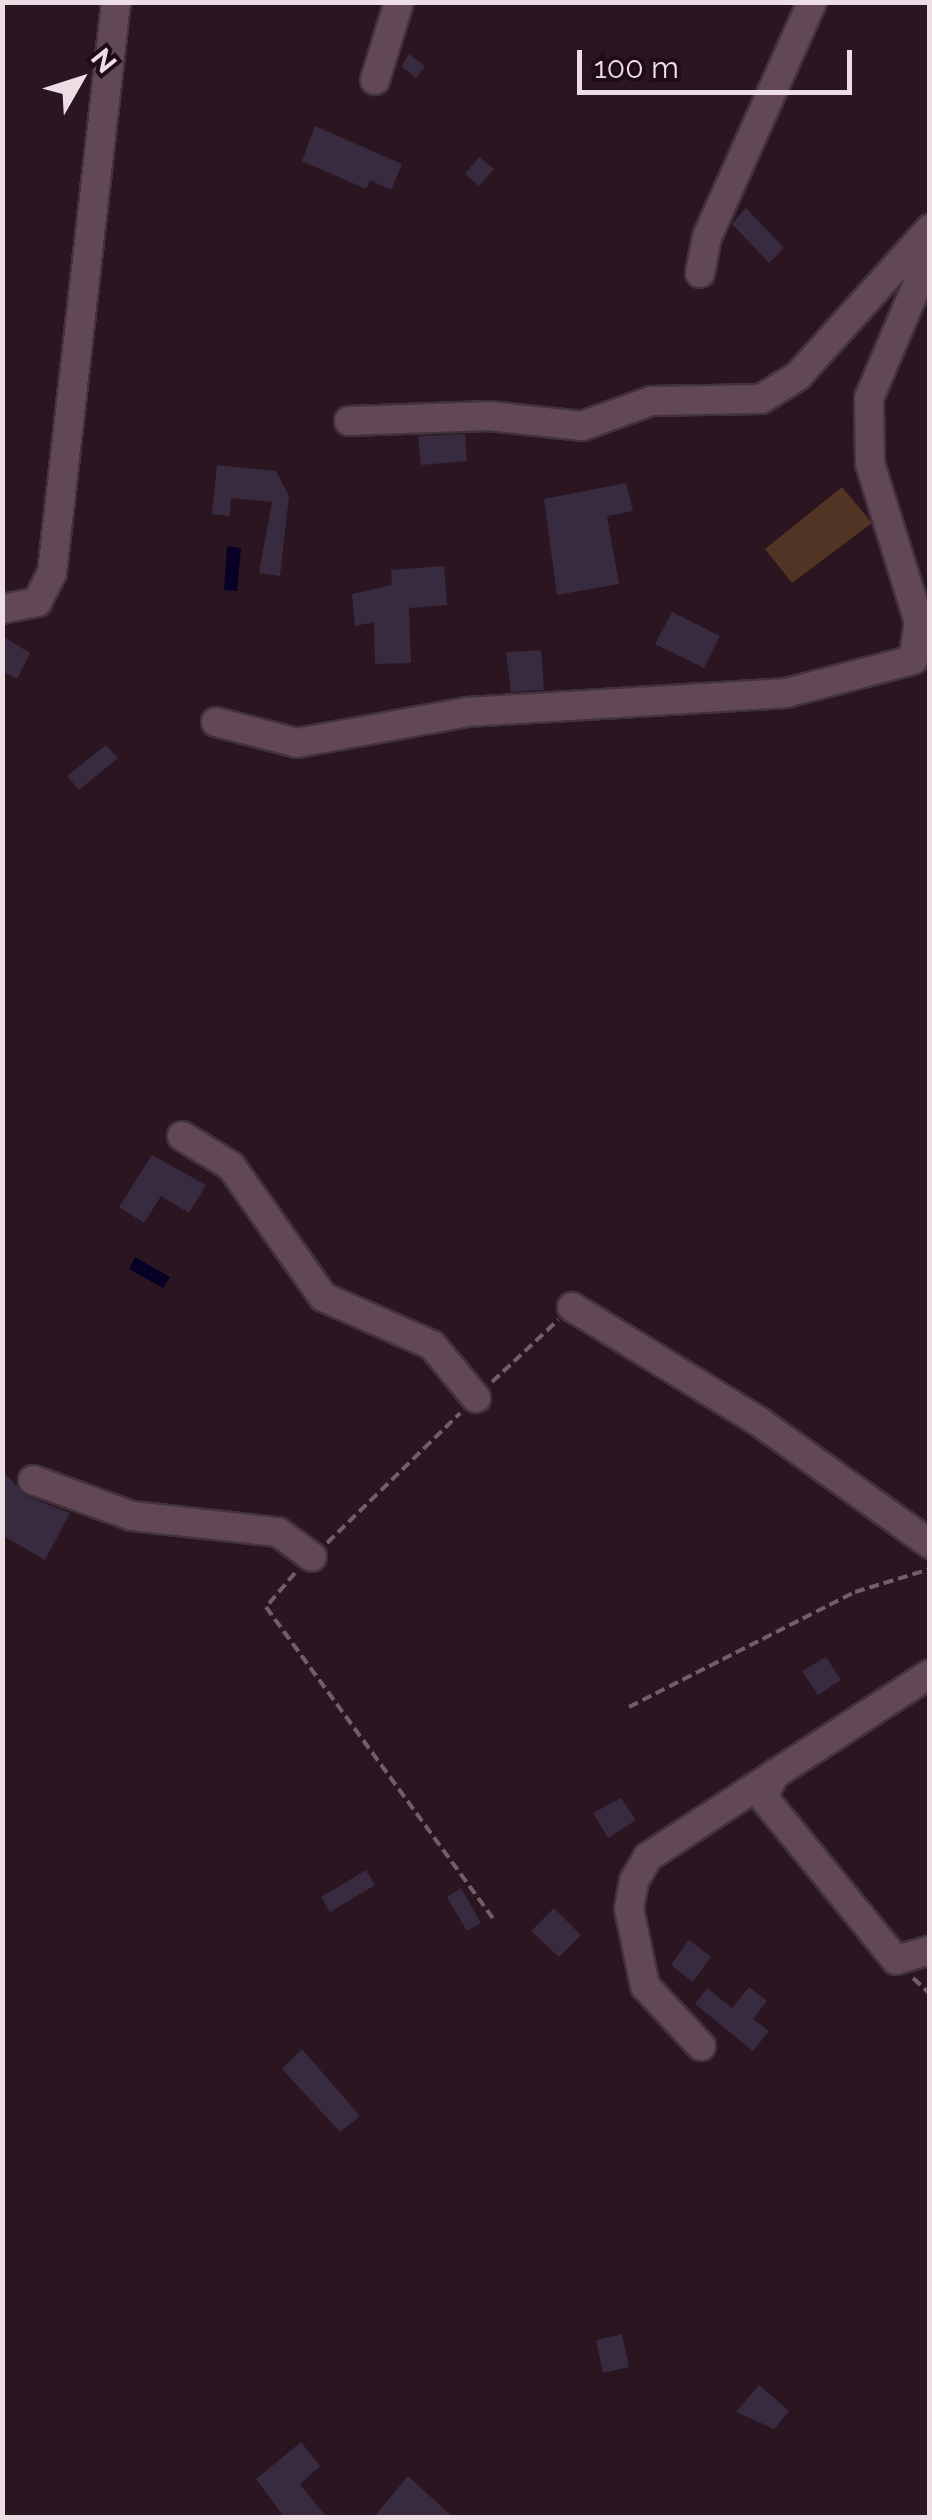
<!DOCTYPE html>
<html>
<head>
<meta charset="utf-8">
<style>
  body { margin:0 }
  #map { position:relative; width:932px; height:2520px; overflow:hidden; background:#2a1521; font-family:Raleway,sans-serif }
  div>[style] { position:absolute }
  .green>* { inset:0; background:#523425 }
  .water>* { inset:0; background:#070125 }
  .building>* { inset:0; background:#382b3f }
  .path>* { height:4px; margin-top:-2px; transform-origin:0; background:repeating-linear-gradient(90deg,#715e69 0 10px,transparent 0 15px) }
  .roads { filter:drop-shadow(2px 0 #42323b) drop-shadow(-2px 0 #42323b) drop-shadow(0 2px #42323b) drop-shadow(0 -2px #42323b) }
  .minor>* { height:28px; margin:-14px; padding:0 14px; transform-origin:14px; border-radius:14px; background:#624856 }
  span { translate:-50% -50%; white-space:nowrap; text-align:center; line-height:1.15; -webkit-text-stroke:8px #200c18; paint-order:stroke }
  .frame { position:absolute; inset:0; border:5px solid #eddde5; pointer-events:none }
  .north { position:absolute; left:30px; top:30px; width:100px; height:100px; -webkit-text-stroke:8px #200c18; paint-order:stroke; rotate:51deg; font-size:28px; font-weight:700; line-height:40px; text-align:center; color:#eddde5 }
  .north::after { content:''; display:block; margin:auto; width:35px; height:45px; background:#eddde5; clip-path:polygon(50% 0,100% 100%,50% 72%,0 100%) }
  .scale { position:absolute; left:577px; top:50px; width:275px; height:45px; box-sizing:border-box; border:5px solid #eddde5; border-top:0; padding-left:12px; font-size:30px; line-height:35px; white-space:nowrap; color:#eddde5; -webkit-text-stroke:8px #200c18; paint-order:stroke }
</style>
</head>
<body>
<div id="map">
  <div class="green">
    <i style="clip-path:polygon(842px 487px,872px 523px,792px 583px,765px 549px)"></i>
  </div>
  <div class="water">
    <i style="clip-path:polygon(227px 546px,241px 548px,237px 591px,224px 590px)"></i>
    <i style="clip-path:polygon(135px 1257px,170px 1277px,163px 1288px,129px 1269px)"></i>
  </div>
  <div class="building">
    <i style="clip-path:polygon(409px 54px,425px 66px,416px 78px,401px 66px)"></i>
    <i style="clip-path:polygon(315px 126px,402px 164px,391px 190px,370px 180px,366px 189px,302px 161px)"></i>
    <i style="clip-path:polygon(479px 157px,494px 169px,479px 186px,465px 174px)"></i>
    <i style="clip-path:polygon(746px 208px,784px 248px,769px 263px,732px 224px)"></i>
    <i style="clip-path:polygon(465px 434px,467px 461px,421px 465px,418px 436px)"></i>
    <i style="clip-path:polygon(217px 465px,276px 471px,289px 496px,280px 576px,259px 573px,272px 502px,231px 498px,230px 516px,212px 514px)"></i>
    <i style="clip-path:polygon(626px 483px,633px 511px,607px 516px,619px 584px,557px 595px,544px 499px)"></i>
    <i style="clip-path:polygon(444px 566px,447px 605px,409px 608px,411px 663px,375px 664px,374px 622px,355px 626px,352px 594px,392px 585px,391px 570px)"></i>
    <i style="clip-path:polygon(672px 612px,720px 636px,704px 668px,655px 644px)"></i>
    <i style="clip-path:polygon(2px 636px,30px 653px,17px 679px,2px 671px)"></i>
    <i style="clip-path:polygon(541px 650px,544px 690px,511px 692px,506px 652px)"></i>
    <i style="clip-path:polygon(106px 745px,118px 758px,79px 790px,67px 776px)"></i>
    <i style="clip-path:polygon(152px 1155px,206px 1185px,189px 1213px,161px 1196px,144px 1223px,119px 1207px)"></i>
    <i style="clip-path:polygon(2px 1470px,26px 1496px,70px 1513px,45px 1560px,2px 1535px)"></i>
    <i style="clip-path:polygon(826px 1657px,841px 1680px,818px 1695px,802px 1671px)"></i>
    <i style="clip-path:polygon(621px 1798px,636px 1820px,608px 1838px,593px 1813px)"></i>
    <i style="clip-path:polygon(366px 1870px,375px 1885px,330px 1912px,321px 1897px)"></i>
    <i style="clip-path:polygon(461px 1888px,481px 1923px,467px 1931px,447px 1897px)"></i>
    <i style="clip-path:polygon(554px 1908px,581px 1935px,559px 1957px,531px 1931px)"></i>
    <i style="clip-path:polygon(689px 1940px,711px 1957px,693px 1982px,671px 1965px)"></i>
    <i style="clip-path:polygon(749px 1987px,767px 2001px,753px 2019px,769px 2031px,753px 2051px,695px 2004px,707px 1988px,732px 2008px)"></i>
    <i style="clip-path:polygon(302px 2049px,360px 2116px,340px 2132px,282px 2069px)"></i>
    <i style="clip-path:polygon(622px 2334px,629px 2367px,603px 2373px,596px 2340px)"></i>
    <i style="clip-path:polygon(759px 2385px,789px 2411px,774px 2429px,736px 2412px)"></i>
    <i style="clip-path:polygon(301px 2442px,320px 2466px,300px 2484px,327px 2518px,285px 2518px,256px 2479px)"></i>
    <i style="clip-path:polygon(408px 2476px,454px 2518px,373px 2518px)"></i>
  </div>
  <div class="path">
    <i style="left:492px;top:1382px;width:91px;rotate:-43.2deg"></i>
    <i style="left:327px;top:1543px;width:186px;rotate:-44.3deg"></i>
    <i style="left:295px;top:1573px;width:45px;rotate:130.5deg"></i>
    <i style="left:266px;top:1607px;width:385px;rotate:53.9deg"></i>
    <i style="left:629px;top:1707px;width:254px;rotate:-27deg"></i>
    <i style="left:855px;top:1592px;width:78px;rotate:-17deg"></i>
    <i style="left:913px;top:1978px;width:23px;rotate:43deg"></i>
  </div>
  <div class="roads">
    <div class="minor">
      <i style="left:375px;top:80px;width:82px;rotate:-72.9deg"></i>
      <i style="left:700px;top:273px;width:37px;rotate:-79deg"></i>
      <i style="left:707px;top:237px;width:257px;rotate:-65.9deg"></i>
      <i style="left:349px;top:421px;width:140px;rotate:-2deg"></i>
      <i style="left:489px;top:416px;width:94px;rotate:6.1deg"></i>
      <i style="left:582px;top:426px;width:73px;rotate:-19.9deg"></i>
      <i style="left:651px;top:401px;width:110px;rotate:-1deg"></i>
      <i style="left:761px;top:399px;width:44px;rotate:-31.9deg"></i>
      <i style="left:798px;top:376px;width:198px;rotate:-48.1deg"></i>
      <i style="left:2px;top:609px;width:36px;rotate:-11deg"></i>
      <i style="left:37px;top:602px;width:33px;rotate:-63deg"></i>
      <i style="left:52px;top:573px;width:575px;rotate:-83.6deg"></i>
      <i style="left:216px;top:722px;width:84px;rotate:14.5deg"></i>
      <i style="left:297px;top:743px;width:174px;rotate:-10.3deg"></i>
      <i style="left:468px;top:712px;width:319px;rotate:-3.4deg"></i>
      <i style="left:786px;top:693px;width:131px;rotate:-14.6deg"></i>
      <i style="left:913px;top:660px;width:38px;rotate:-81deg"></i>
      <i style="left:919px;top:622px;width:165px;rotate:-107.2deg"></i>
      <i style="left:870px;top:464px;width:66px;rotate:-90.9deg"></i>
      <i style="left:869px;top:398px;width:156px;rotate:-67deg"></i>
      <i style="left:182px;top:1136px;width:57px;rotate:31.5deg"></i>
      <i style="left:231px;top:1166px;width:160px;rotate:54.9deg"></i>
      <i style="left:323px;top:1297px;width:119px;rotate:23.8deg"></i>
      <i style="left:432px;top:1345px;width:69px;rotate:50.3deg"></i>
      <i style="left:572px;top:1307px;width:222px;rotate:31.5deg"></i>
      <i style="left:761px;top:1423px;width:208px;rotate:35.6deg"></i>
      <i style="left:33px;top:1480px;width:105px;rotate:20deg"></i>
      <i style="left:132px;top:1516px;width:147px;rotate:6.3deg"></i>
      <i style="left:278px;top:1532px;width:42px;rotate:36.3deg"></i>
      <i style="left:930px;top:1674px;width:184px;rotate:147.2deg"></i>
      <i style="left:775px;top:1774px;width:26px;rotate:118deg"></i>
      <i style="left:763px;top:1797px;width:210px;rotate:50.8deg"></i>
      <i style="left:896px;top:1960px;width:35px;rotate:-16deg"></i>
      <i style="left:701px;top:2046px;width:82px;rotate:-133deg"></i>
      <i style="left:645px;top:1986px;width:79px;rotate:-101.7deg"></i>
      <i style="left:629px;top:1909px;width:28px;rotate:-80deg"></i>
      <i style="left:634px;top:1881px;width:28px;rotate:-60deg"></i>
      <i style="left:648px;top:1857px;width:150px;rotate:-33.1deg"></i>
    </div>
  </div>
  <div class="frame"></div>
  <div class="north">N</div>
  <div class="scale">100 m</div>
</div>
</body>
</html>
